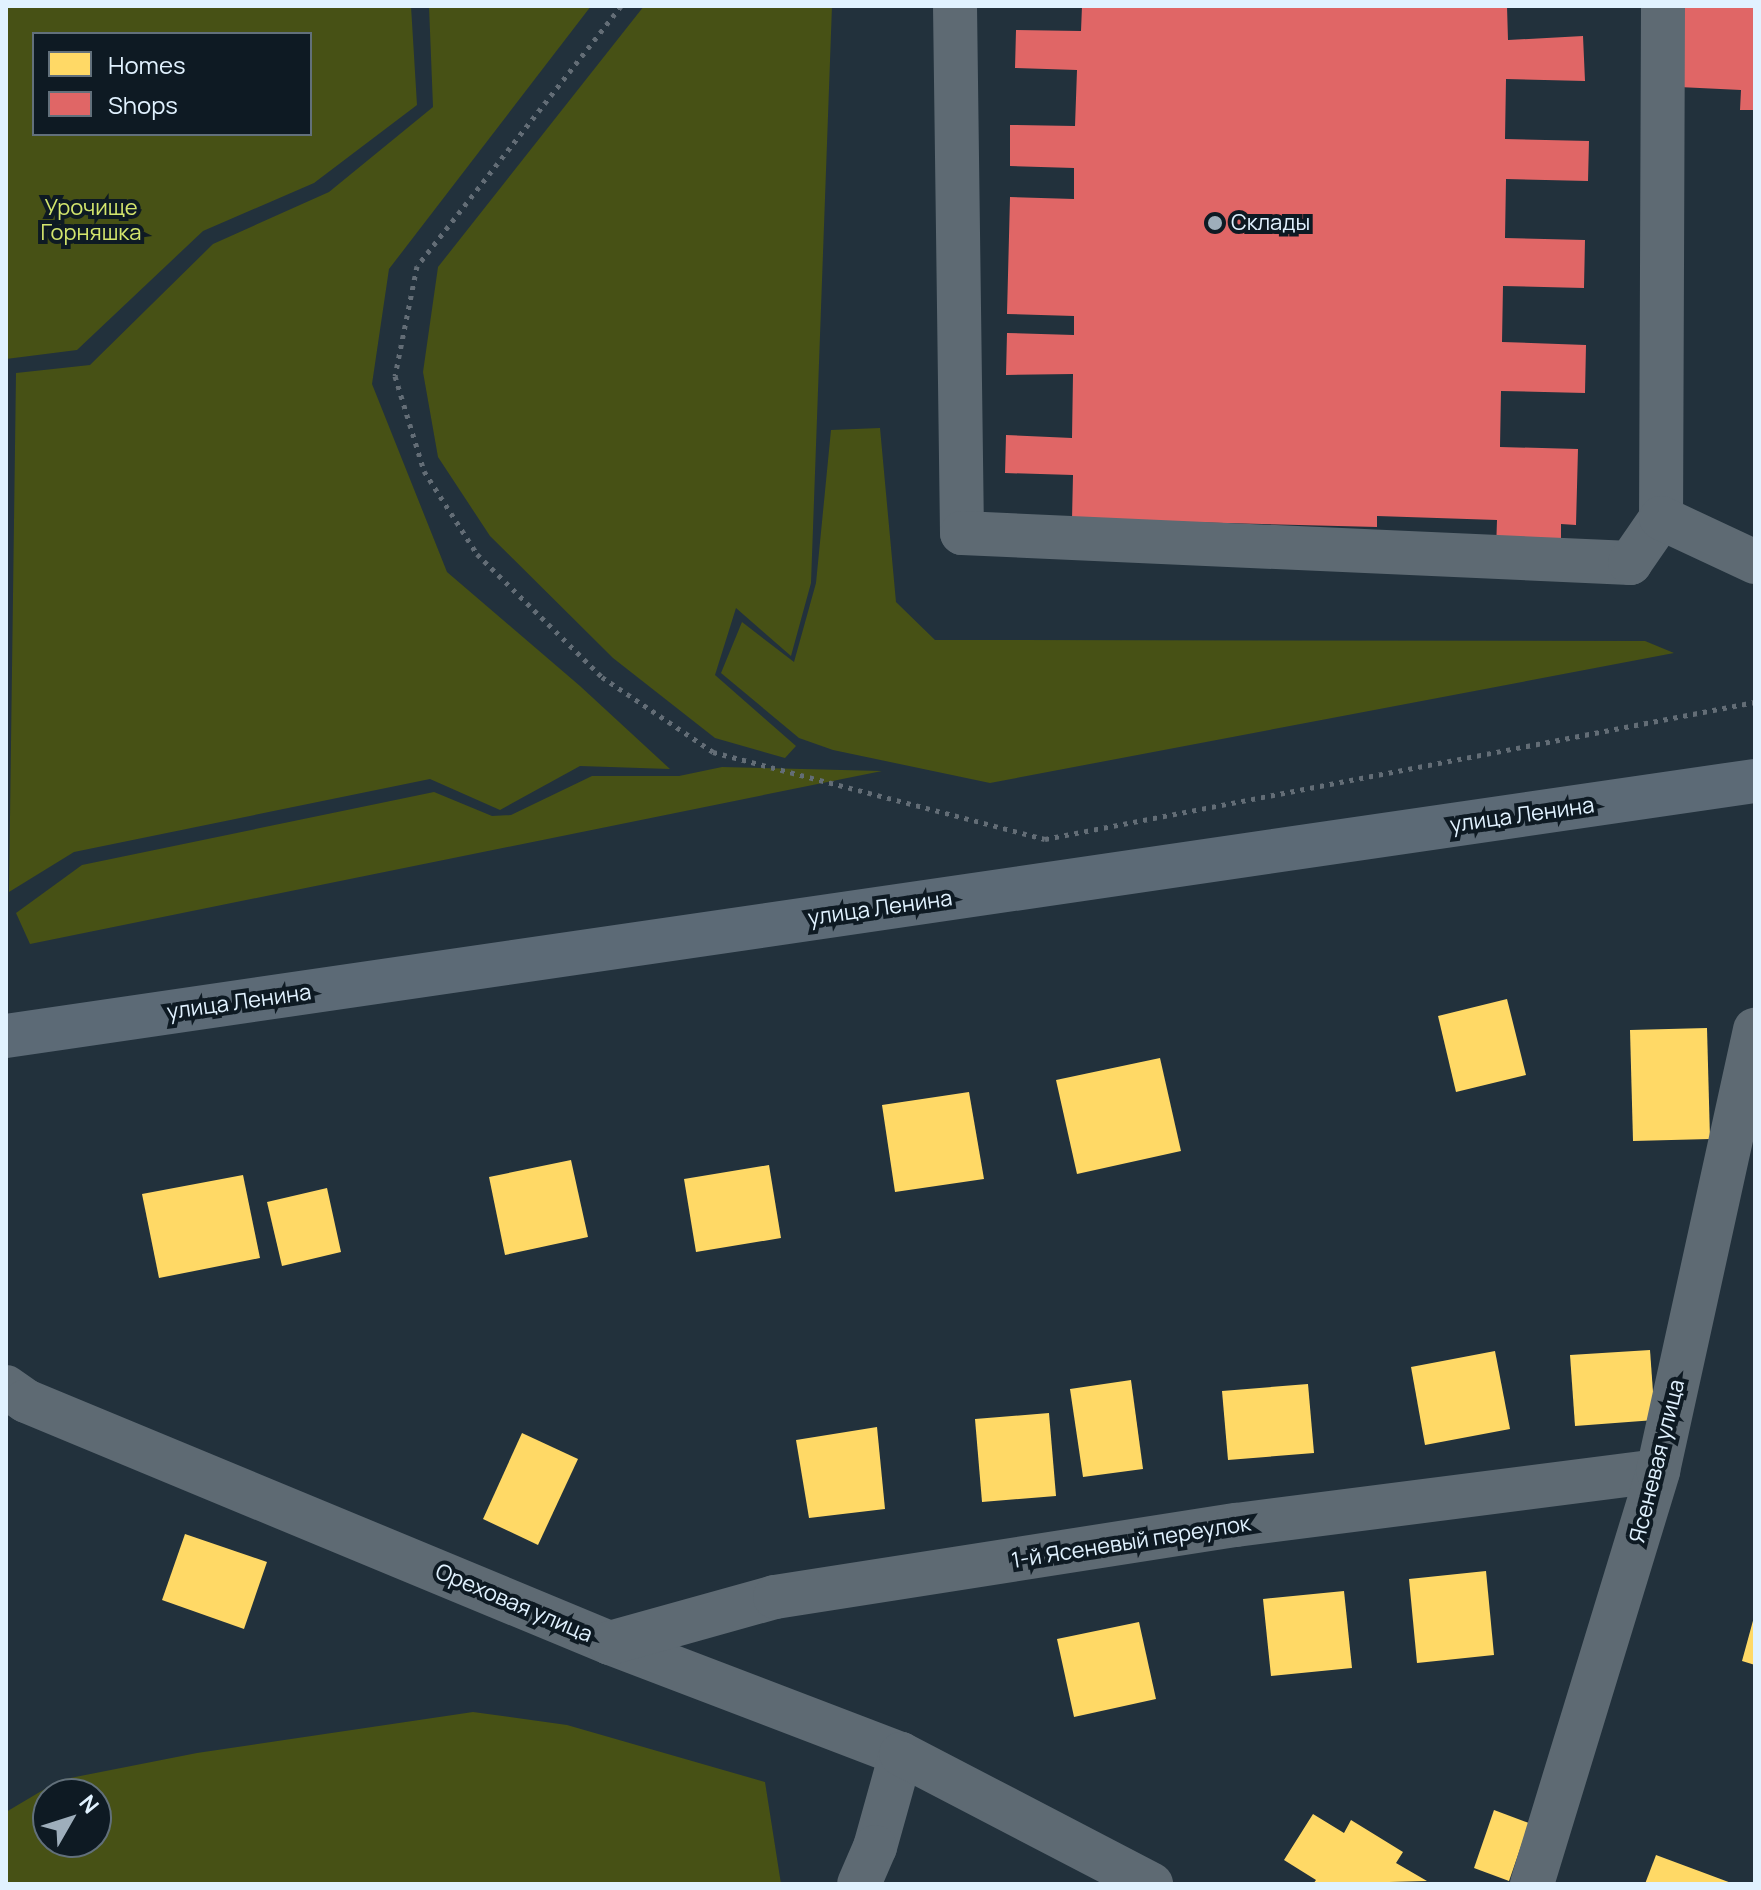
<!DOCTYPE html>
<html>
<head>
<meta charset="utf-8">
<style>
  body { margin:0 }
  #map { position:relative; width:1761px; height:1890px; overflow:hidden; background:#22313c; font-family:Manrope,sans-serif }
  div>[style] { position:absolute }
  .green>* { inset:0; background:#475115 }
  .homes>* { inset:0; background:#ffd966 }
  .shops>* { inset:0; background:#e06666 }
  .path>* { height:5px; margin-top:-2.5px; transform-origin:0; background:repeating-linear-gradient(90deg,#636d76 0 4px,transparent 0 10px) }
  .minor>* { height:44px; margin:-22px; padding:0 22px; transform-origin:22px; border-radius:22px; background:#5e6a73 }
  .major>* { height:44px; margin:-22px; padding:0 22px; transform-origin:22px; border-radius:22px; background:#5c6a76 }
  .dots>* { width:22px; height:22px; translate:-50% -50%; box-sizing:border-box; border:4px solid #0e1a23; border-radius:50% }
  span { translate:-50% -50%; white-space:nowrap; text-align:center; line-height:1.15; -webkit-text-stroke:8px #0e1a23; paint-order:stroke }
  .park-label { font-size:22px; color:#d4e66d }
  .poi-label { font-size:22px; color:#e1f2ff }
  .left { translate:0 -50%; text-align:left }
  .street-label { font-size:22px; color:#e1f2ff }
  .frame { position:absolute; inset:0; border:8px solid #e1f2ff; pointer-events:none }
  .legend { position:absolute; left:32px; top:32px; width:280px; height:104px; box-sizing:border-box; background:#0e1a23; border:2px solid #62707b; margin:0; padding:10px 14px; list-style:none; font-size:24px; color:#e1f2ff }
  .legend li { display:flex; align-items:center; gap:16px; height:40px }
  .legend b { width:40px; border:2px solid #62707b }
  .north { position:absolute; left:32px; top:1778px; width:80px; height:80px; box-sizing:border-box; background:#0e1a23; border:2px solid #62707b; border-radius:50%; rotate:51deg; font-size:22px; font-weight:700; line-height:32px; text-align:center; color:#e1f2ff }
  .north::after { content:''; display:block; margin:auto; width:28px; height:36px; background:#9eaebb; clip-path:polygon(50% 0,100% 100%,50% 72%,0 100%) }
</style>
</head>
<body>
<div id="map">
  <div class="green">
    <i style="clip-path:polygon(evenodd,6px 6px,411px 6px,417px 105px,314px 183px,203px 231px,77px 350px,6px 359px,6px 6px,34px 34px,310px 34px,310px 134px,34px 134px,34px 34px)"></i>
    <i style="clip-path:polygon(429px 6px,591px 6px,389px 269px,372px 384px,447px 572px,580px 686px,670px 769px,580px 766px,500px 810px,430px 779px,74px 852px,9px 892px,16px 373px,90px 365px,213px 244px,329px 192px,433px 107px)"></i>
    <i style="clip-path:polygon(644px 6px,832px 6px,811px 583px,791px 656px,736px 608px,715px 675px,796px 746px,785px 758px,715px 738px,613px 658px,490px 536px,438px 457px,423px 372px,438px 267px)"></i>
    <i style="clip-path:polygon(880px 428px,896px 602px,935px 640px,1645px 641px,1674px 653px,990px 783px,833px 750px,799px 738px,721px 673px,742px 622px,794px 662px,816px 583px,831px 430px)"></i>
    <i style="clip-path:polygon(722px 767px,882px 771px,30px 944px,16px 913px,82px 865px,434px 792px,492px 816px,511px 815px,592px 776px,679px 776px)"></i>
    <i style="clip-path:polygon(evenodd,473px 1712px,567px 1725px,765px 1782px,781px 1884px,6px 1884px,6px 1812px,60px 1780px,197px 1753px,473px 1712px,96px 1794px,96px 1842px,48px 1842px,48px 1794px,96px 1794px)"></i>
  </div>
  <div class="homes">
    <i style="clip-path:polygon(1507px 999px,1526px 1075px,1456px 1092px,1438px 1016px)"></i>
    <i style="clip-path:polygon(1707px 1028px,1710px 1139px,1633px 1141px,1630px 1030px)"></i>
    <i style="clip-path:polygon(1160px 1058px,1181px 1151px,1077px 1174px,1056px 1080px)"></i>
    <i style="clip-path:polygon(969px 1092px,984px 1179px,895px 1192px,882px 1105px)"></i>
    <i style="clip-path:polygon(571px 1160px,588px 1237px,505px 1255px,489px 1177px)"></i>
    <i style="clip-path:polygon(769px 1165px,781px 1238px,696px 1252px,684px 1179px)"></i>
    <i style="clip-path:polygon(243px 1175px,260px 1258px,159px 1278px,142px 1194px)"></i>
    <i style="clip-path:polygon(327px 1188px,341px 1252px,282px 1266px,267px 1202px)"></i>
    <i style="clip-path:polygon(1650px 1350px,1655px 1420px,1575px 1426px,1570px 1355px)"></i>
    <i style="clip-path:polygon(1495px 1351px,1510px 1429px,1425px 1445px,1411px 1367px)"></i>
    <i style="clip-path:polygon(1131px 1380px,1143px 1469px,1083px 1477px,1070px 1389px)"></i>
    <i style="clip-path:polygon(1308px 1384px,1314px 1453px,1228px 1460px,1222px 1391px)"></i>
    <i style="clip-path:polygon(1049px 1413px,1056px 1496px,982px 1502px,975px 1419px)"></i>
    <i style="clip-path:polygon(877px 1427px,885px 1509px,809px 1518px,796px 1440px)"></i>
    <i style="clip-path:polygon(522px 1433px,578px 1459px,538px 1545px,483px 1519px)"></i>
    <i style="clip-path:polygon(185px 1534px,267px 1562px,244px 1629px,162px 1600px)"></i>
    <i style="clip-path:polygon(1486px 1571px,1494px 1655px,1417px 1663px,1409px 1579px)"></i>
    <i style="clip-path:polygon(1344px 1591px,1352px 1668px,1271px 1676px,1263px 1599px)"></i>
    <i style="clip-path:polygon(1754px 1617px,1755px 1618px,1755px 1665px,1742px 1661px)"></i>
    <i style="clip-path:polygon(1139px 1622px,1156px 1699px,1074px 1717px,1057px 1639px)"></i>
    <i style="clip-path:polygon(1494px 1810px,1529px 1823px,1509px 1881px,1474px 1868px)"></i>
    <i style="clip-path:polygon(1313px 1814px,1344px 1833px,1351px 1820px,1403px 1852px,1396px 1863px,1427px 1881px,1313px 1884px,1316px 1880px,1284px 1860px)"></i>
    <i style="clip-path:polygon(1656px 1855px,1734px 1884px,1645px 1884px)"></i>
  </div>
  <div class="shops">
    <i style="clip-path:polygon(1082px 6px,1507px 6px,1508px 40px,1583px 36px,1585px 81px,1506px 79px,1505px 139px,1589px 141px,1588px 181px,1506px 179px,1505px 238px,1585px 240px,1584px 288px,1503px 286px,1502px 342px,1586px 345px,1585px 393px,1501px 391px,1500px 447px,1578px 449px,1576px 525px,1561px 524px,1561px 551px,1496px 550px,1497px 520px,1377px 516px,1377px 527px,1072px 519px,1073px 475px,1005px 473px,1006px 435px,1072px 438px,1073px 374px,1006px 375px,1007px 333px,1074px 335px,1074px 316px,1007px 314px,1010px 197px,1074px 199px,1074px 168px,1010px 166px,1010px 125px,1075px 126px,1077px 70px,1015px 68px,1016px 30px,1081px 31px)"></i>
    <i style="clip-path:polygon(1682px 6px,1755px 6px,1755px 110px,1740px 110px,1741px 90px,1679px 87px)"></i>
  </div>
  <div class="path">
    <i style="left:621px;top:6px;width:330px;rotate:128.1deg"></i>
    <i style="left:417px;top:266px;width:112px;rotate:101.3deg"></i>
    <i style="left:395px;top:376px;width:99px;rotate:73deg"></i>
    <i style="left:424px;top:471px;width:98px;rotate:57.4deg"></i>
    <i style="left:477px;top:554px;width:175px;rotate:44.5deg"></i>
    <i style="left:602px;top:677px;width:134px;rotate:34deg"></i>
    <i style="left:713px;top:752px;width:343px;rotate:14.7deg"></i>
    <i style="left:1045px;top:839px;width:723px;rotate:-10.92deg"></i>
  </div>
  <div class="minor">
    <i style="left:955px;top:6px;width:527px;rotate:89.24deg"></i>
    <i style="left:962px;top:533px;width:669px;rotate:2.57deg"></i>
    <i style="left:1630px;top:563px;width:55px;rotate:-55.4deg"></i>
    <i style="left:1663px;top:6px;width:512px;rotate:90.22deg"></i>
    <i style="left:1661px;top:518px;width:104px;rotate:25.1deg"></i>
    <i style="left:6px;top:1387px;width:24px;rotate:35deg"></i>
    <i style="left:26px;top:1401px;width:632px;rotate:22.51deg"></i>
    <i style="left:610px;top:1643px;width:311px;rotate:20.9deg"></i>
    <i style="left:901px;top:1754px;width:97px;rotate:105.6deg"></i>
    <i style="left:875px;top:1847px;width:40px;rotate:113.4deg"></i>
    <i style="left:610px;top:1643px;width:171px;rotate:-15.6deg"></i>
    <i style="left:775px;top:1597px;width:467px;rotate:-8.9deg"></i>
    <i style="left:1236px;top:1525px;width:425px;rotate:-7.3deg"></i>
    <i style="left:901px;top:1754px;width:282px;rotate:27.5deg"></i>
    <i style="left:1532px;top:1884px;width:432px;rotate:-73deg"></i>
    <i style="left:1658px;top:1471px;width:452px;rotate:-77.6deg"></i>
  </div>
  <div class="major">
    <i style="left:6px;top:1036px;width:1767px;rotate:-8.3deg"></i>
  </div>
  <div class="dots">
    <i style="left:1215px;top:223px;background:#9eaebb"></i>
  </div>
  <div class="park-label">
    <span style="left:91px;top:220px">Урочище<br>Горняшка</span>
  </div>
  <div class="poi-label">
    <span class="left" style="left:1231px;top:223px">Склады</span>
  </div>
  <div class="street-label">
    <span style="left:1522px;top:815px;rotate:-8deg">улица Ленина</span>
    <span style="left:880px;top:908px;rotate:-8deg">улица Ленина</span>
    <span style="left:239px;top:1002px;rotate:-8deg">улица Ленина</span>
    <span style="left:1657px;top:1461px;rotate:-76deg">Ясеневая улица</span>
    <span style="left:1131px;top:1542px;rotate:-9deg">1-й Ясеневый переулок</span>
    <span style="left:514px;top:1603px;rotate:23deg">Ореховая улица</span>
  </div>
  <div class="frame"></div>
  <ul class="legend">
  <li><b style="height:22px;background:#ffd966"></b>Homes</li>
  <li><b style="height:22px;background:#e06666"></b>Shops</li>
  </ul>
  <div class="north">N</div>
</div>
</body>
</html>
